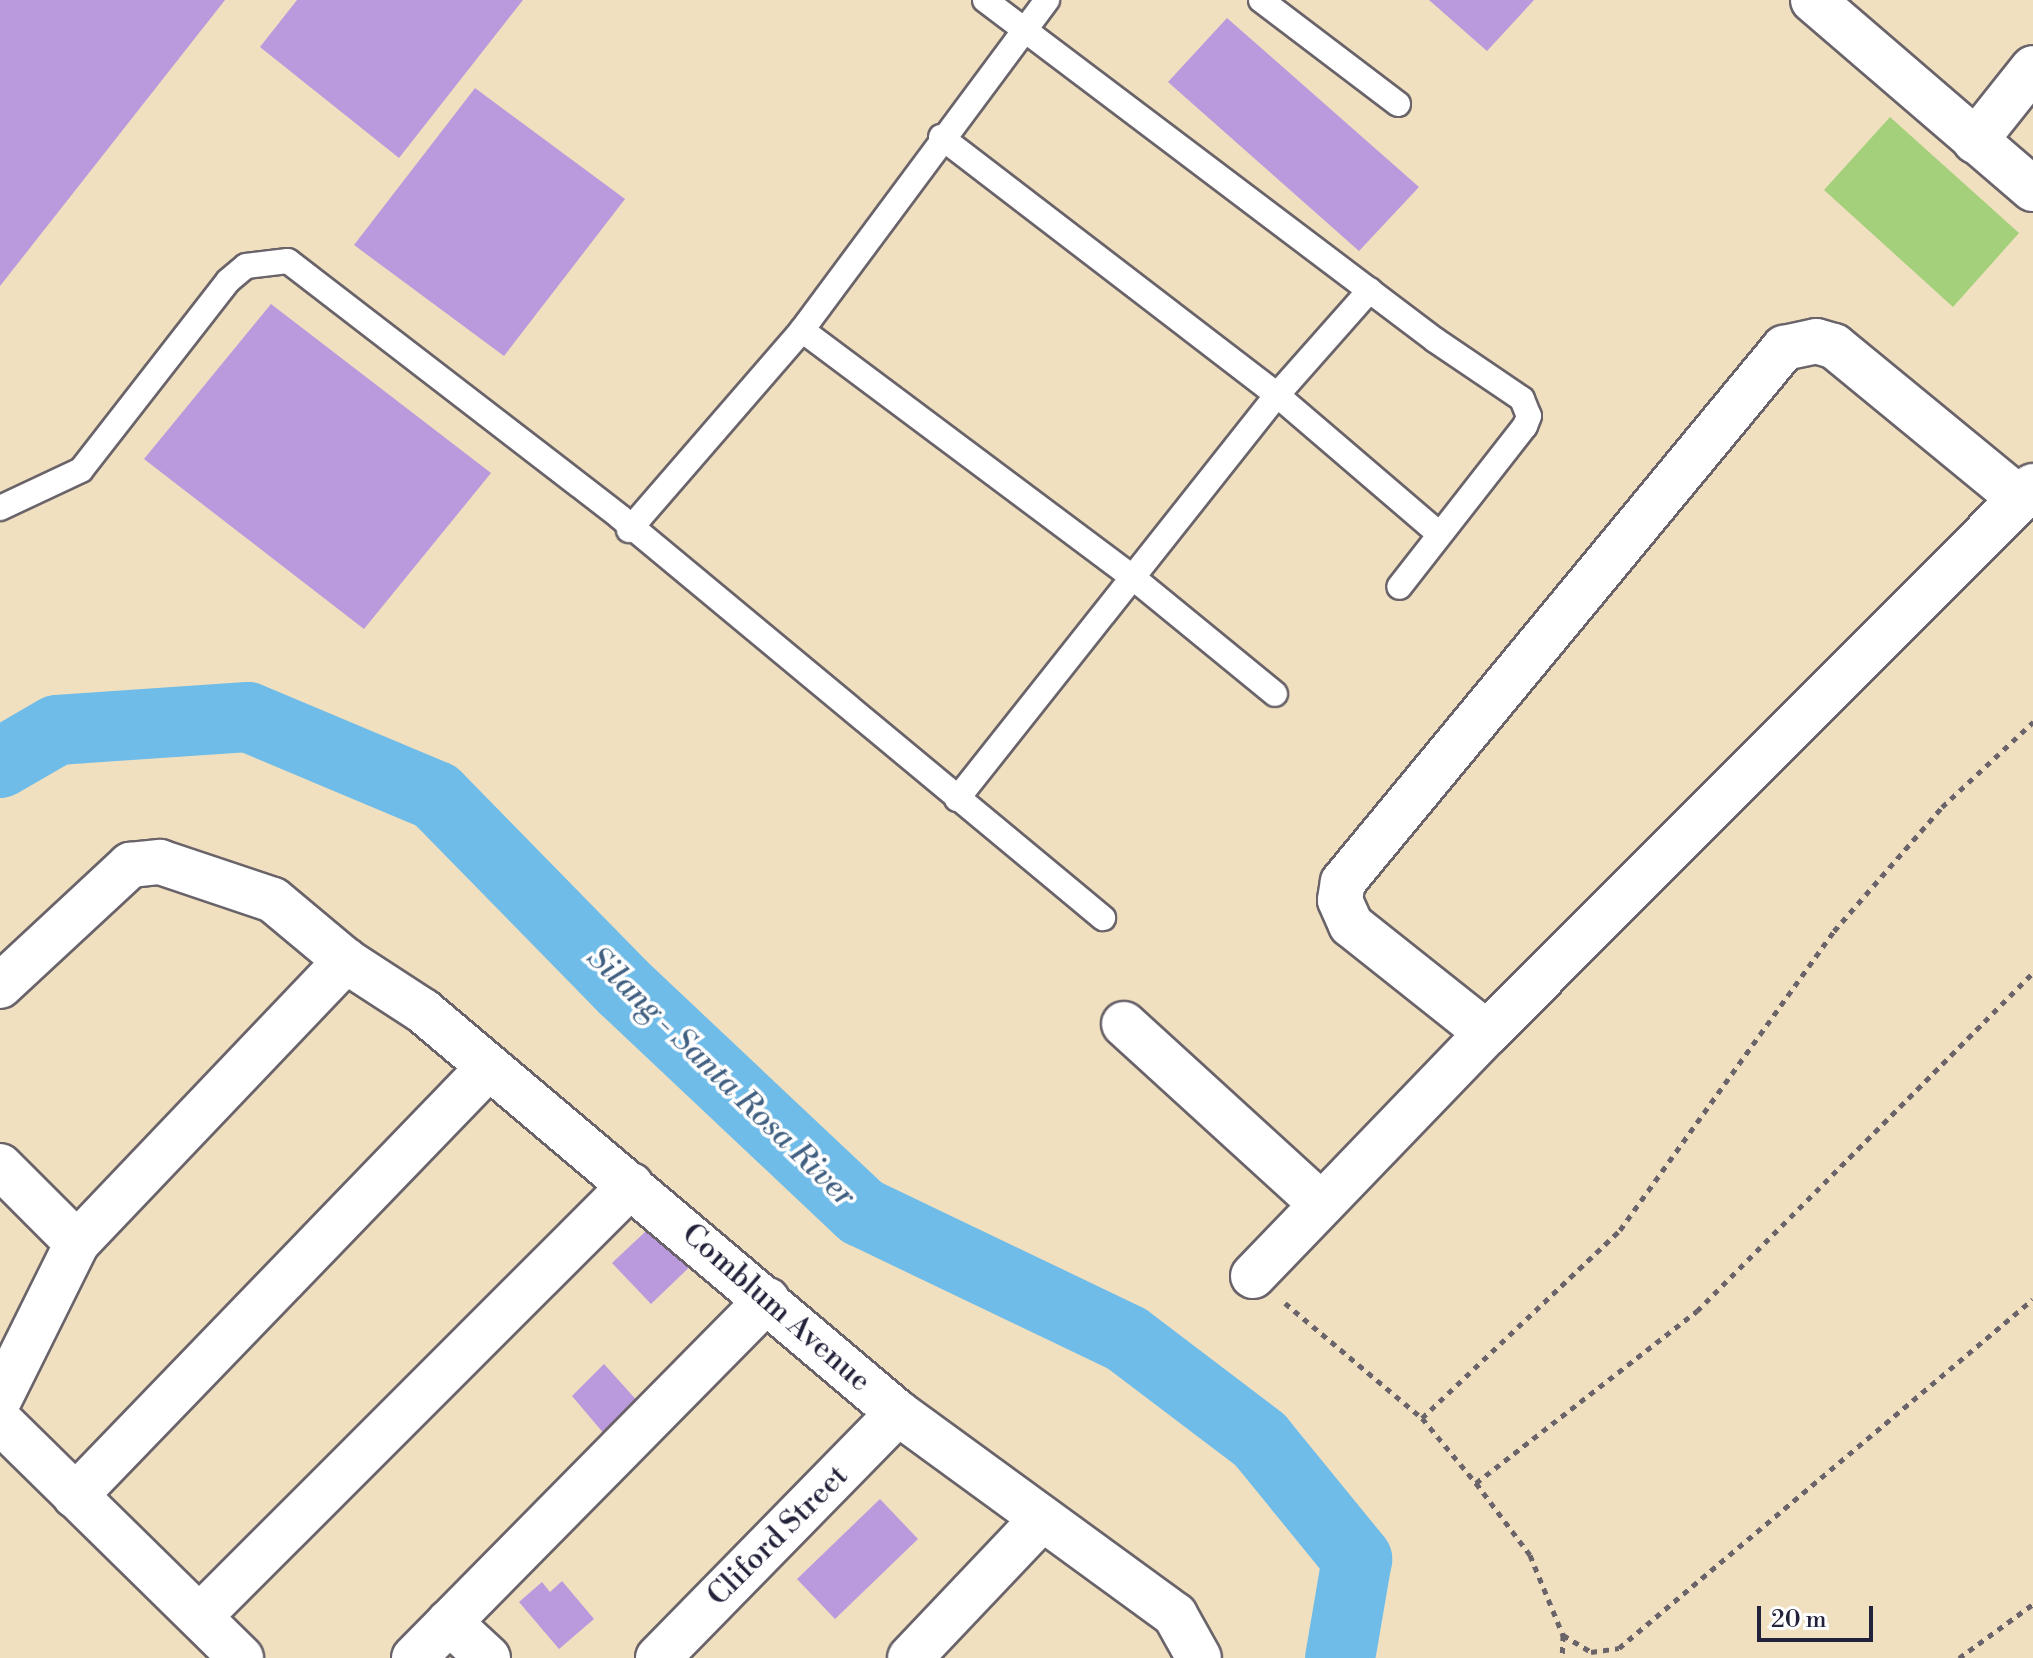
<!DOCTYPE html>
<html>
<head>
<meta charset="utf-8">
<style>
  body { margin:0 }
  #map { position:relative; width:2033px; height:1658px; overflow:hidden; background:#f0e0c0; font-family:"Libre Bodoni",serif }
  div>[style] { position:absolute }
  .green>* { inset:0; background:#a4d07c }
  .river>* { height:70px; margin:-35px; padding:0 35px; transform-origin:35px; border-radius:35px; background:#6fbce9 }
  .building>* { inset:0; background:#ba99dc }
  .path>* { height:5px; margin-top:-2.5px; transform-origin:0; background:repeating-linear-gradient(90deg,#6a646a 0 6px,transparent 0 12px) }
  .roads { filter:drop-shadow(2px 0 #6a646a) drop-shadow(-2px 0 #6a646a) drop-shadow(0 2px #6a646a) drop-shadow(0 -2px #6a646a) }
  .lane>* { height:24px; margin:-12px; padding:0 12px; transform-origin:12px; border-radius:12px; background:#fff }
  .street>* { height:44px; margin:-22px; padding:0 22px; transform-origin:22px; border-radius:22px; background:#fff }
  span { translate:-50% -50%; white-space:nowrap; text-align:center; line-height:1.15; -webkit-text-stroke:7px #fff; paint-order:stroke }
  .street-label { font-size:30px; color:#22223b }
  .water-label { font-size:32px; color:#416081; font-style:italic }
  .scale { position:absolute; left:1757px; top:1606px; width:116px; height:36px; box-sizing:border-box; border:4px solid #22223b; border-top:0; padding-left:10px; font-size:24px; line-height:28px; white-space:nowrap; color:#22223b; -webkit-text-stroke:6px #fff; paint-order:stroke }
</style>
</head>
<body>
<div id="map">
  <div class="green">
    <i style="clip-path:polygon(1890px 117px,2019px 233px,1953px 307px,1824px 190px)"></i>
  </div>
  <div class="river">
    <i style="left:0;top:763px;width:66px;rotate:-30.1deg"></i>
    <i style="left:57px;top:730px;width:191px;rotate:-3.9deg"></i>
    <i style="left:248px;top:717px;width:204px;rotate:22.8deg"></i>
    <i style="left:436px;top:796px;width:267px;rotate:45.6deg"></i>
    <i style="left:623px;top:987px;width:328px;rotate:43.3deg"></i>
    <i style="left:862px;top:1212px;width:294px;rotate:25.6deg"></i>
    <i style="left:1127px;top:1339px;width:167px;rotate:37.2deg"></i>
    <i style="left:1260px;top:1440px;width:154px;rotate:50.8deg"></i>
    <i style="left:1357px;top:1559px;width:100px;rotate:99.7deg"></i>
  </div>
  <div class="building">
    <i style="clip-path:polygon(0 0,225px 0,0 286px)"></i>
    <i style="clip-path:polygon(297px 0,523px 0,399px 158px,260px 47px)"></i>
    <i style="clip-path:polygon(1429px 0,1534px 0,1487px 51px)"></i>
    <i style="clip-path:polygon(1227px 18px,1419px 187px,1359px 251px,1168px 82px)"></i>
    <i style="clip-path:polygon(475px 88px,625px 199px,504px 356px,354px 245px)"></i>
    <i style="clip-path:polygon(271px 304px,491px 473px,364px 629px,144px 459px)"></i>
    <i style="clip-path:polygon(662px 1216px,700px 1257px,651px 1304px,612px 1263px)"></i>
    <i style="clip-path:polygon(604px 1364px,640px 1404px,611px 1442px,572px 1396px)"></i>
    <i style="clip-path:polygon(880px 1499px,918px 1539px,835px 1619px,797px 1579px)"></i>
    <i style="clip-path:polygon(562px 1581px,594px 1619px,559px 1649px,519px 1602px,542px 1582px,550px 1592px)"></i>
  </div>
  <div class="path">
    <i style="left:1285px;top:1303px;width:179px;rotate:40deg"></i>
    <i style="left:1422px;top:1418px;width:85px;rotate:50.3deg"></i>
    <i style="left:1476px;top:1483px;width:90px;rotate:53.1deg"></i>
    <i style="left:1530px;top:1555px;width:87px;rotate:67.6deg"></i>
    <i style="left:1563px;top:1635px;width:23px;rotate:92deg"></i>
    <i style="left:1422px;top:1418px;width:273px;rotate:-43.5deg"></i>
    <i style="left:1620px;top:1230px;width:368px;rotate:-54.4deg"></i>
    <i style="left:1834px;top:931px;width:164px;rotate:-48.9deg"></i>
    <i style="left:1942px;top:807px;width:125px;rotate:-43deg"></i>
    <i style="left:1476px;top:1483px;width:280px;rotate:-37.9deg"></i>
    <i style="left:1697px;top:1311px;width:477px;rotate:-45.2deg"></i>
    <i style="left:1563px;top:1635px;width:33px;rotate:31deg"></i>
    <i style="left:1591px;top:1652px;width:28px;rotate:-8deg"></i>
    <i style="left:1619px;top:1648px;width:541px;rotate:-40.13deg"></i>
    <i style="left:1959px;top:1658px;width:92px;rotate:-36.1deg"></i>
  </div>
  <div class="roads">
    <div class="lane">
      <i style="left:985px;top:0;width:564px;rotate:37.07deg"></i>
      <i style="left:1435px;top:340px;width:105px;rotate:34.1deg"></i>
      <i style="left:1522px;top:399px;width:18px;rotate:68deg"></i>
      <i style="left:1529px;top:416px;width:11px;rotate:112deg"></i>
      <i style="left:1525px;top:426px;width:204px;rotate:128deg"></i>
      <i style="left:1261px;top:0;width:172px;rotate:37.2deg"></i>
      <i style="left:941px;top:137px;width:424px;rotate:37.5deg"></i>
      <i style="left:1277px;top:395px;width:212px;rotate:40.6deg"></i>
      <i style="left:802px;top:330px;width:411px;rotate:36.8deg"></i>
      <i style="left:1131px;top:576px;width:186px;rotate:39.3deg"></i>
      <i style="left:0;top:508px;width:89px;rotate:-25.1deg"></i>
      <i style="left:81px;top:470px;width:239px;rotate:-52.1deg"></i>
      <i style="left:228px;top:281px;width:23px;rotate:-40deg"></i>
      <i style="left:246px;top:266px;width:42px;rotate:-6.8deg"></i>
      <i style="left:288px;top:261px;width:419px;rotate:37.6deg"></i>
      <i style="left:620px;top:517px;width:628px;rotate:39.7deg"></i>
      <i style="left:629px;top:530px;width:264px;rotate:-49.1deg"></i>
      <i style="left:802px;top:330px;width:411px;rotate:-53.4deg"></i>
      <i style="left:957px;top:799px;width:515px;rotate:-51.62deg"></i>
      <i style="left:1277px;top:395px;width:140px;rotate:-48.5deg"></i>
    </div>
    <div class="street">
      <i style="left:1813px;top:0;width:290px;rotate:40.7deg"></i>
      <i style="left:1975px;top:141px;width:93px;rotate:-51.5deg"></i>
      <i style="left:0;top:986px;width:178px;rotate:-42.9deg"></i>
      <i style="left:130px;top:865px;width:30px;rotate:-6deg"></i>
      <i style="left:160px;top:862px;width:119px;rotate:18.6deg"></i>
      <i style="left:273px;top:900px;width:95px;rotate:39.9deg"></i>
      <i style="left:346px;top:961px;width:92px;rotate:33deg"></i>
      <i style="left:423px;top:1011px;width:622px;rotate:40.24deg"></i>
      <i style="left:898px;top:1413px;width:343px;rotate:36.1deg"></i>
      <i style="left:1175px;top:1615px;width:49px;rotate:60.8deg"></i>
      <i style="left:1124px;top:1024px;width:267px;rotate:42.4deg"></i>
      <i style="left:1487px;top:1033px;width:174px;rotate:-141.5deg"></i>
      <i style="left:1351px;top:925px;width:27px;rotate:-114deg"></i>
      <i style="left:1340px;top:900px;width:18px;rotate:-81deg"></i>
      <i style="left:1343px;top:882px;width:693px;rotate:-50.45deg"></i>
      <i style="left:1784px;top:348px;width:33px;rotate:-12deg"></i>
      <i style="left:1816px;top:341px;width:19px;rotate:16deg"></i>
      <i style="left:1834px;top:346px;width:241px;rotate:39.4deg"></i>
      <i style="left:0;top:1166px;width:109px;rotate:45deg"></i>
      <i style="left:77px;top:1243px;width:173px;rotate:116.4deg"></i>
      <i style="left:77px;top:1243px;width:390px;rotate:-46.4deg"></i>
      <i style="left:1253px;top:1276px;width:337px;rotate:-46.1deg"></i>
      <i style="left:1487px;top:1033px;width:773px;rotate:-45.05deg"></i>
      <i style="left:0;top:1421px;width:338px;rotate:44.5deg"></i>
      <i style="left:75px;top:1496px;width:593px;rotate:-46.02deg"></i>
      <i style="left:201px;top:1615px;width:608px;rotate:-45deg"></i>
      <i style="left:449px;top:1622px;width:53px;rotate:42.7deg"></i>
      <i style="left:414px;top:1658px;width:503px;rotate:-45.4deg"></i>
      <i style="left:658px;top:1658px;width:343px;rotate:-45.6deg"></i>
      <i style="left:910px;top:1658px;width:190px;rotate:-46.5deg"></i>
    </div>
  </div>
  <div class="street-label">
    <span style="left:776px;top:1308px;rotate:41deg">Comblum Avenue</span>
    <span style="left:778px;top:1536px;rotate:-45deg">Cliford Street</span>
  </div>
  <div class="water-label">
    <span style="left:721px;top:1077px;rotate:44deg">Silang - Santa Rosa River</span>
  </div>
  <div class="scale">20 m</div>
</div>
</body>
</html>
